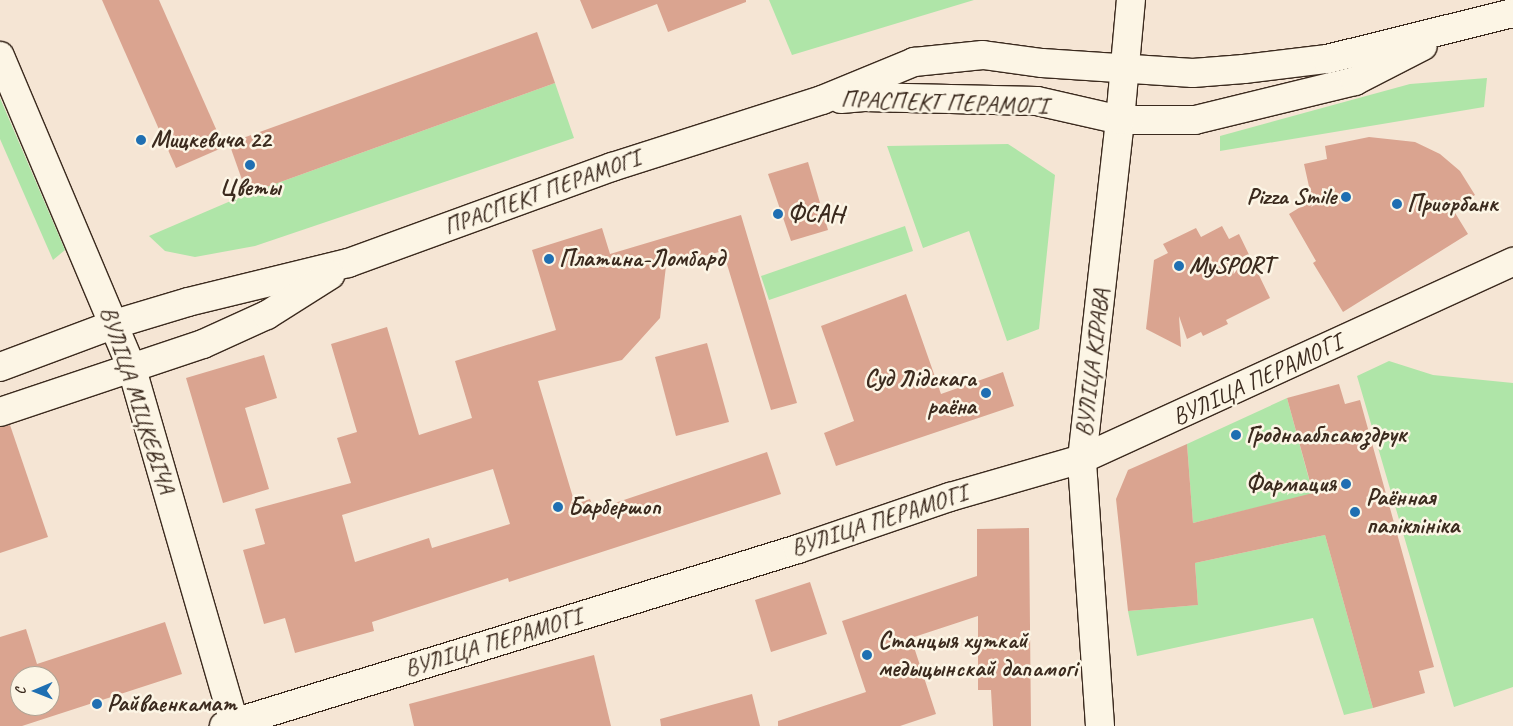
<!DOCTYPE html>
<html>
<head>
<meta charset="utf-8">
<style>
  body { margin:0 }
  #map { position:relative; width:1513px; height:726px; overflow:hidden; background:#f5e5d4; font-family:Caveat,sans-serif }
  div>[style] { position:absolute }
  .green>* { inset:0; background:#afe5a8 }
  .building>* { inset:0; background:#daa490 }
  .roads { filter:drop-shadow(1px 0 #3b2a1e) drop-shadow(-1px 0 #3b2a1e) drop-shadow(0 1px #3b2a1e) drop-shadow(0 -1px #3b2a1e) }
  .minor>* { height:28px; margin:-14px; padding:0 14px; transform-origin:14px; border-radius:14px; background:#fcf5e5 }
  .secondary>* { height:28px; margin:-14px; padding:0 14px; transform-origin:14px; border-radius:14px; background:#fcf5e5 }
  .dots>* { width:14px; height:14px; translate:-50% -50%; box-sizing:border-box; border:2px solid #fcf5e5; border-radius:50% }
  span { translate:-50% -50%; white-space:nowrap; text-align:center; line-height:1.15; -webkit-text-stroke:5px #fcf5e5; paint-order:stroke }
  .street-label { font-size:24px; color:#3b2a1e }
  .poi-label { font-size:24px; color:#3b2a1e; font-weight:700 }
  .left { translate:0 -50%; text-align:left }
  .right { translate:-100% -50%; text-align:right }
  .north { position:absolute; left:10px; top:666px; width:50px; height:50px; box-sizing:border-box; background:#fcf5e5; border:1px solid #afa495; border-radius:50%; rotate:269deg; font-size:14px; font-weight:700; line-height:20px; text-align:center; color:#3b2a1e }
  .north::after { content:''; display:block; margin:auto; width:18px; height:22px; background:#1f6fb2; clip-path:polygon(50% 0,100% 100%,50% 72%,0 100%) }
</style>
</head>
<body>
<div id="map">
  <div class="green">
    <i style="clip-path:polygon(769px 0,974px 0,792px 55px)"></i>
    <i style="clip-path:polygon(1487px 78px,1484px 107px,1220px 151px,1220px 136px,1410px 84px)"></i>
    <i style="clip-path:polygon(555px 83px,574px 138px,255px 246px,195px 257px,165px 251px,149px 236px,247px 194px)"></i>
    <i style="clip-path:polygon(0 98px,65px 250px,53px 260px,0 139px)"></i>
    <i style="clip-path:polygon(1008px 144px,1055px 175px,1039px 329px,1007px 341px,969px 231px,923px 248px,887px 146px)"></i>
    <i style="clip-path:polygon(905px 226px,913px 251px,769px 300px,761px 276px)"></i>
    <i style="clip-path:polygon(1389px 361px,1433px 375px,1513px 383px,1513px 687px,1454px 707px,1357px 376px)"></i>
    <i style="clip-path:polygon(1287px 398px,1313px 494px,1193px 523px,1187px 444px)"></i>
    <i style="clip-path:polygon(1325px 535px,1373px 708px,1344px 715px,1313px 618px,1137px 656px,1128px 611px,1198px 605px,1195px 563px)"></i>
  </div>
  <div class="building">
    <i style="clip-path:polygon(102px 0,159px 0,224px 147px,176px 168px)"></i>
    <i style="clip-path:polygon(580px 0,746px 0,746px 2px,668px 32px,657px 4px,592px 29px)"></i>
    <i style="clip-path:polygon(537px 32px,555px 83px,247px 194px,229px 143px)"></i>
    <i style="clip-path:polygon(1369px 137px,1415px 142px,1440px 154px,1460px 171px,1475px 195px,1452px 208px,1468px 234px,1343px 312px,1313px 263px,1316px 261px,1289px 214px,1312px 200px,1304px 164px,1327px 159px,1325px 146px)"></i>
    <i style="clip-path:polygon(808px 162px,828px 230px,791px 241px,768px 174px)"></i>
    <i style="clip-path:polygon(evenodd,741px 215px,797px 403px,771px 410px,723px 251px,666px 266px,660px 318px,622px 360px,538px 381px,575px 504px,590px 499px,594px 510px,767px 452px,781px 494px,509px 582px,508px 578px,372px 622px,374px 631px,295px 653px,285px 618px,264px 624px,243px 550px,265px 544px,255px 509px,351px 483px,337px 438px,357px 432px,331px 344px,387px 327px,419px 435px,472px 418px,455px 361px,556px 330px,532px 250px,602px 228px,610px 254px,741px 215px,493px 469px,510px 524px,432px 548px,429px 538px,355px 562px,342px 515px,493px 469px)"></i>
    <i style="clip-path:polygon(1222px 226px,1229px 239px,1239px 234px,1270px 298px,1226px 320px,1228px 324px,1203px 336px,1201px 332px,1187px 339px,1179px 316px,1181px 347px,1146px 329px,1154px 260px,1168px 253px,1163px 244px,1196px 228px,1201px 237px)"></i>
    <i style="clip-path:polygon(906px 294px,941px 394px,1003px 372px,1014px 406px,836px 466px,824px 433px,854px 421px,821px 326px)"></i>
    <i style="clip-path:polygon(707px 343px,729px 422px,676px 436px,655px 357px)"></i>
    <i style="clip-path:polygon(264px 355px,277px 398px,245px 408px,269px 489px,223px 503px,186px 378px)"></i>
    <i style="clip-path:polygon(1339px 384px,1345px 404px,1360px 400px,1434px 667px,1419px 671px,1425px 693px,1373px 708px,1325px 535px,1195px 563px,1198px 605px,1128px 611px,1116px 499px,1128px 470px,1187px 444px,1193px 523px,1313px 493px,1287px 398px)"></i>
    <i style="clip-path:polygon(10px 425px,48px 537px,0 553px,0 427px)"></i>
    <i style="clip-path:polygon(1029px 528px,1031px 726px,993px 726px,991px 690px,978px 690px,978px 616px,911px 638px,936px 714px,900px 726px,778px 726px,778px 721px,866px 692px,842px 621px,977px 576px,977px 529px)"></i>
    <i style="clip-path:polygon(810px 582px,827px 634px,771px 652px,755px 600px)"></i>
    <i style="clip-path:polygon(evenodd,165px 622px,182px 674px,22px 726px,0 726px,0 637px,26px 629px,37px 664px,165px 622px,20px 676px,50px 676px,50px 706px,20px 706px,20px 676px)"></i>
    <i style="clip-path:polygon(594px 655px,611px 726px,414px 726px,409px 704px)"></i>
    <i style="clip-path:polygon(752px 694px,760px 726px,661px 726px,660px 719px)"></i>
  </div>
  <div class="roads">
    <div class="minor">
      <i style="left:224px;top:726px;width:601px;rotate:-17.14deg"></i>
      <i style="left:798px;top:549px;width:161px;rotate:-18.9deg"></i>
      <i style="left:950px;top:497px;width:137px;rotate:-16.1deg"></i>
      <i style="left:1082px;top:459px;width:474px;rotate:-24.6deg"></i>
      <i style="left:1100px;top:726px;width:268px;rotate:-93.9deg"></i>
      <i style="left:1082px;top:459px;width:341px;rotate:-83.6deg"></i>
    </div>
    <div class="secondary">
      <i style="left:0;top:56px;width:340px;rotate:67.1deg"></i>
      <i style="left:132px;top:369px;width:372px;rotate:73.9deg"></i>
      <i style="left:841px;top:99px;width:23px;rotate:-5deg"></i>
      <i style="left:864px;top:97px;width:173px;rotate:1.3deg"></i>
      <i style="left:1037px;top:101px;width:85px;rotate:12.9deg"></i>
      <i style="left:1120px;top:120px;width:75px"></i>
      <i style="left:1195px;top:120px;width:165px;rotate:-13.7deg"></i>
      <i style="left:1355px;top:81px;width:76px;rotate:-27.2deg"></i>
      <i style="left:1120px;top:120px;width:121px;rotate:-84.8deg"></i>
      <i style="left:0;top:367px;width:123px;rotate:-20.5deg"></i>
      <i style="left:115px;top:324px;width:76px;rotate:-16.8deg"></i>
      <i style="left:188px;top:302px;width:165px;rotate:-13.7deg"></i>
      <i style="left:348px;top:263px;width:281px;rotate:-20deg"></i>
      <i style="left:612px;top:167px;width:220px;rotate:-17.7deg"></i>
      <i style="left:822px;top:100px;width:100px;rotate:-22.4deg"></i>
      <i style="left:914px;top:62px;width:69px;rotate:-5.8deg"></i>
      <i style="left:983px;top:55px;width:60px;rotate:7.7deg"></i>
      <i style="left:1042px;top:63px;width:151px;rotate:3.8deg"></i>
      <i style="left:1193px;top:73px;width:51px;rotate:-4.5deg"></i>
      <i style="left:1244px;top:69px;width:84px;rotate:-6.9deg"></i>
      <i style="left:1327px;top:59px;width:192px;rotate:-13.9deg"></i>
      <i style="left:0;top:412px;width:214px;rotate:-18.5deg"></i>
      <i style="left:203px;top:344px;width:70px;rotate:-24.4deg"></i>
      <i style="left:267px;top:315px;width:75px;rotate:-32.4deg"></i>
    </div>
  </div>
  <div class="dots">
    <i style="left:141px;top:140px;background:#1f6fb2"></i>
    <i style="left:250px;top:165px;background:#1f6fb2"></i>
    <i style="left:1346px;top:197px;background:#1f6fb2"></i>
    <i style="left:1397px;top:204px;background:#1f6fb2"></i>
    <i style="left:778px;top:214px;background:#1f6fb2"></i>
    <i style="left:549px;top:259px;background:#1f6fb2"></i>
    <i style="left:1179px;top:266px;background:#1f6fb2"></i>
    <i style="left:986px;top:393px;background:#1f6fb2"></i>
    <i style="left:1236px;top:435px;background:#1f6fb2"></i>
    <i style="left:1346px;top:484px;background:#1f6fb2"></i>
    <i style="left:558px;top:507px;background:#1f6fb2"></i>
    <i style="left:1355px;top:512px;background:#1f6fb2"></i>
    <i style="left:867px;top:655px;background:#1f6fb2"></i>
    <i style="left:97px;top:704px;background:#1f6fb2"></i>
  </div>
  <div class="street-label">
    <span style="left:944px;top:103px;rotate:2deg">ПРАСПЕКТ ПЕРАМОГІ</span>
    <span style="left:542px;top:193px;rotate:-20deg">ПРАСПЕКТ ПЕРАМОГІ</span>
    <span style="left:1093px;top:363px;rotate:-83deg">ВУЛІЦА КІРАВА</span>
    <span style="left:1257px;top:380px;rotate:-25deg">ВУЛІЦА ПЕРАМОГІ</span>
    <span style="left:137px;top:400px;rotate:72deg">ВУЛІЦА МІЦКЕВІЧА</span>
    <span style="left:879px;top:521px;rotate:-18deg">ВУЛІЦА ПЕРАМОГІ</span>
    <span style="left:493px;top:643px;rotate:-17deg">ВУЛІЦА ПЕРАМОГІ</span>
  </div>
  <div class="poi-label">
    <span class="left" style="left:151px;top:140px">Мицкевича 22</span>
    <span style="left:250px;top:188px">Цветы</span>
    <span class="right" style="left:1336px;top:197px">Pizza Smile</span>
    <span class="left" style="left:1407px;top:204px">Приорбанк</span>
    <span class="left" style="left:788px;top:214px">ФСАН</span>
    <span class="left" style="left:559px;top:259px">Платина-Ломбард</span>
    <span class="left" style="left:1189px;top:266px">MySPORT</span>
    <span class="right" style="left:976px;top:393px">Суд Лідскага<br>раёна</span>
    <span class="left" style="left:1246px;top:435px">Гроднааблсаюздрук</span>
    <span class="right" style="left:1336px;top:484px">Фармация</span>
    <span class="left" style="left:1366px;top:512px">Раённая<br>паліклініка</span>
    <span class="left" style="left:568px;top:507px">Барбершоп</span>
    <span class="left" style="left:878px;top:655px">Станцыя хуткай<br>медыцынскай дапамогі</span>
    <span class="left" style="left:107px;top:704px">Райваенкамат</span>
  </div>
  <div class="north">С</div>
</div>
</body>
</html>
